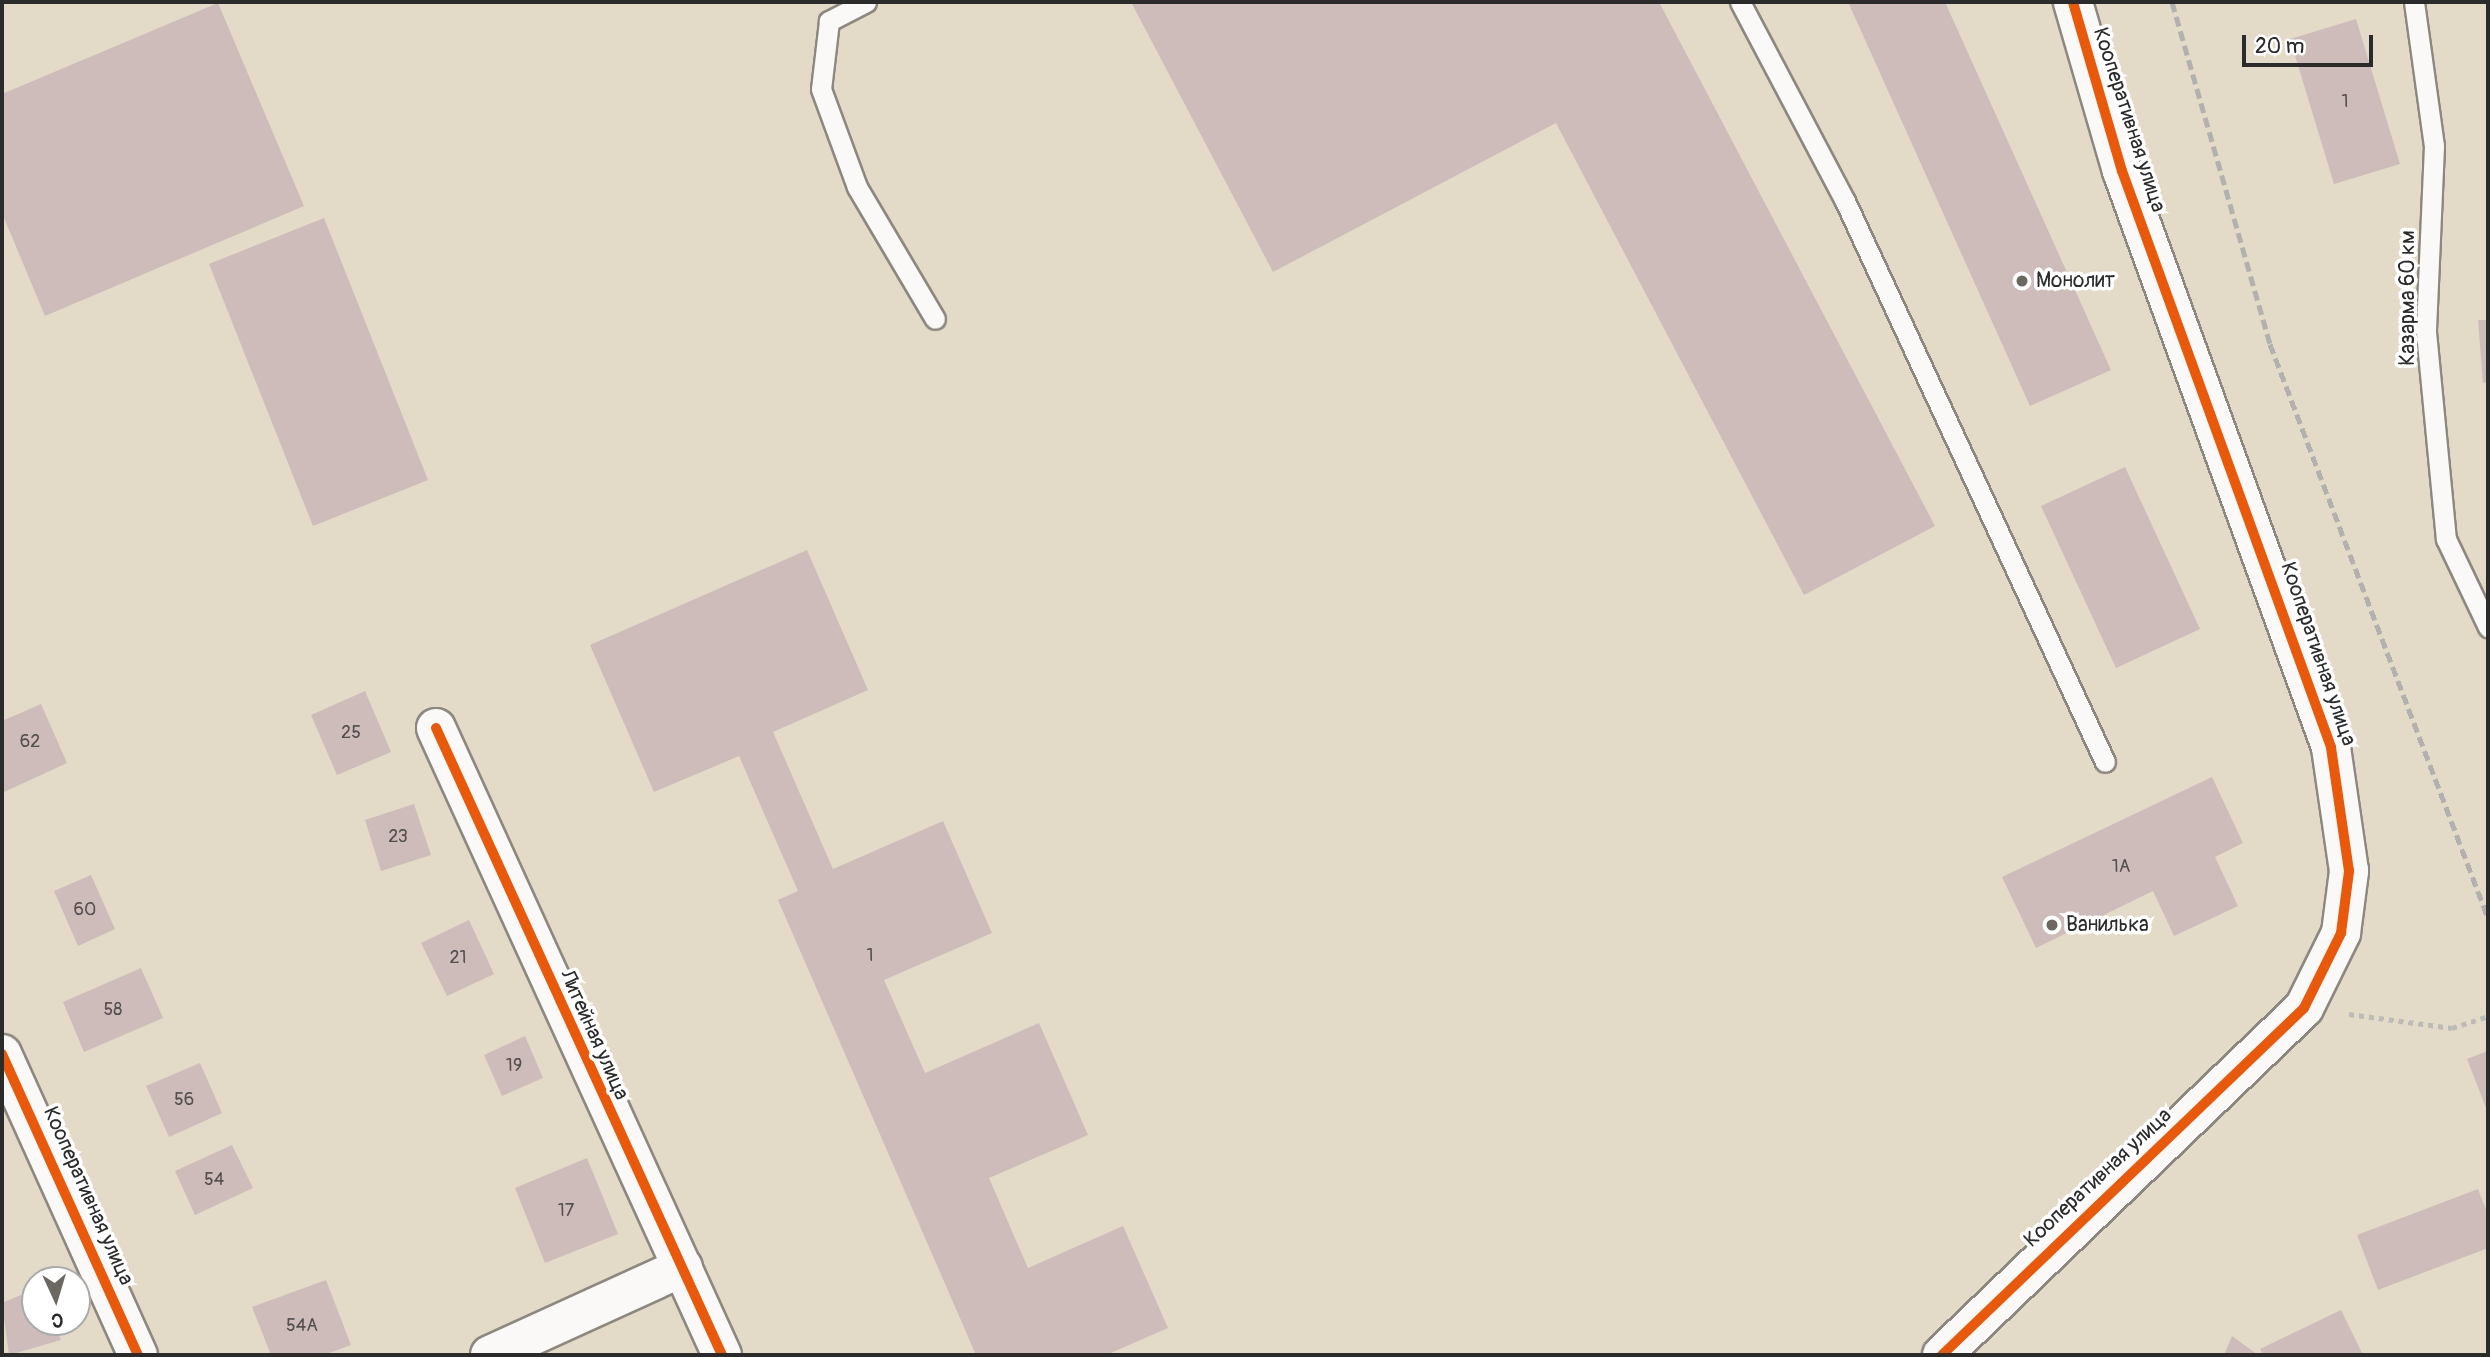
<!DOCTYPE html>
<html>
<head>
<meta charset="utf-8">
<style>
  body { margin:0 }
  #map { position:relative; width:2490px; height:1357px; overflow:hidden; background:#e3dac8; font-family:Pangolin,sans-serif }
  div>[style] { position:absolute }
  .building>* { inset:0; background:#cebcba }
  .path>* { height:4.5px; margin-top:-2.25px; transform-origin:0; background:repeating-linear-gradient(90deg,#bcbbb7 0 5px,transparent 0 10px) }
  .roads { filter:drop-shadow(2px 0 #8d887f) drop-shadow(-2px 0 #8d887f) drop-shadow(0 2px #8d887f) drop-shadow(0 -2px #8d887f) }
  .service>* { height:19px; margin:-9.5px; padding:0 9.5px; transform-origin:9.5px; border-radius:9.5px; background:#fbf9f7 }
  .minor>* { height:38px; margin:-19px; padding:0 19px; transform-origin:19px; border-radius:19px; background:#fbf9f7 }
  .tertiary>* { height:38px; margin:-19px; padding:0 19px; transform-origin:19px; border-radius:19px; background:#fbf9f7 }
  .rail>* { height:5px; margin-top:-2.5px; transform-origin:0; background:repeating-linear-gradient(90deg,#b3b1ae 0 10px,transparent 0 15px) }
  .cycleway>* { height:10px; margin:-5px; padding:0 5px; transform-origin:5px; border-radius:5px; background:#e8590c }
  .dots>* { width:19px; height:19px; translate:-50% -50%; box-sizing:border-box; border:4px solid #fff; border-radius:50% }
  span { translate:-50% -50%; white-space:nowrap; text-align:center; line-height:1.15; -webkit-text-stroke:7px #fff; paint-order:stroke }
  .number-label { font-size:18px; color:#544f4f }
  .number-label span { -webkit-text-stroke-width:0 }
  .street-label { font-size:21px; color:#2b2b2b }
  .poi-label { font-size:21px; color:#2b2b2b }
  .left { translate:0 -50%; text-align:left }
  .frame { position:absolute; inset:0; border:4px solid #2b2b2b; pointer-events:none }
  .north { position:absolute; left:21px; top:1266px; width:70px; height:70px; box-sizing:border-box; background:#fff; border:2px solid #aaa; border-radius:50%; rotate:176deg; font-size:19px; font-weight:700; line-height:28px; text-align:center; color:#2b2b2b }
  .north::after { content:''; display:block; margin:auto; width:24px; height:32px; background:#6b6862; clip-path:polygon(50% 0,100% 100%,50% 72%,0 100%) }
  .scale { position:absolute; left:2242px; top:35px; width:131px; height:32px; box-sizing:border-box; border:4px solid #2b2b2b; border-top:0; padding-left:9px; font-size:21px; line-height:24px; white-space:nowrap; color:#2b2b2b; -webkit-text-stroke:5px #fff; paint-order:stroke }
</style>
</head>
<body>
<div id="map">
  <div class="building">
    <i style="clip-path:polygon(1131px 2px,1659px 2px,1935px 526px,1804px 595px,1556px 123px,1273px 272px)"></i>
    <i style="clip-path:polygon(1848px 2px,1945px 2px,2111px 370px,2030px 406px)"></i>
    <i style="clip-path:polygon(218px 3px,304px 206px,45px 316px,2px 213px,2px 94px)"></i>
    <i style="clip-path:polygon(2356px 19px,2400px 164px,2334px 184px,2290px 39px)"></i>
    <i style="clip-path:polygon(324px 218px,428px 480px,313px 526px,209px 264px)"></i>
    <i style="clip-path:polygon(2478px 320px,2488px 320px,2488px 382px,2483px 383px)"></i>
    <i style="clip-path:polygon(2125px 467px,2200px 629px,2116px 668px,2041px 506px)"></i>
    <i style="clip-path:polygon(807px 550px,868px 690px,773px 732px,833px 869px,943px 821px,992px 933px,884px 980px,925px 1073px,1039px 1023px,1088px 1135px,989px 1178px,1028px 1268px,1123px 1226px,1168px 1328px,1106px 1355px,976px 1355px,778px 900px,798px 891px,739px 756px,654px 792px,590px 645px)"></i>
    <i style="clip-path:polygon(365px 691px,391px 752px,337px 775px,311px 715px)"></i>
    <i style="clip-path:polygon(41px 704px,67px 763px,2px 793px,2px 721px)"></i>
    <i style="clip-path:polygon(2212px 777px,2243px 843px,2215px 857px,2238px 906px,2174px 936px,2153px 891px,2036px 948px,2002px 877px)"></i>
    <i style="clip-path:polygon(414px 804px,431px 855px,381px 871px,365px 820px)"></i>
    <i style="clip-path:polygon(91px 875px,115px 929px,78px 946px,54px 891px)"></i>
    <i style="clip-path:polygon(469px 920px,494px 974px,447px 996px,421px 943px)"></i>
    <i style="clip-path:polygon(141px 968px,163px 1018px,84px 1052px,63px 1002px)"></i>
    <i style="clip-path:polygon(525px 1036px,543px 1078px,502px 1096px,484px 1055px)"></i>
    <i style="clip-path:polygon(2488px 1051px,2488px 1113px,2467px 1059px)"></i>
    <i style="clip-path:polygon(200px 1063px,222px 1113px,169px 1137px,146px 1086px)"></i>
    <i style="clip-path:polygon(232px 1145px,253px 1188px,195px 1215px,175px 1171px)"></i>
    <i style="clip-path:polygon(587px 1158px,618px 1234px,545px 1263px,515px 1188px)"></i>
    <i style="clip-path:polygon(2478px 1189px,2488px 1215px,2488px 1248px,2378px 1290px,2357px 1235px)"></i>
    <i style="clip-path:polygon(326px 1280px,351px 1345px,324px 1355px,271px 1355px,252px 1307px)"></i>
    <i style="clip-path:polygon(35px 1289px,35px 1322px,53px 1322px,61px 1340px,9px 1355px,2px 1303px)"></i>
    <i style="clip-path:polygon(2341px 1310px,2363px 1355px,2263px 1355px,2260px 1349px)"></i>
    <i style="clip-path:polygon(2232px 1336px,2258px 1355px,2224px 1355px)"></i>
  </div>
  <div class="path">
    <i style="left:2349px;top:1014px;width:104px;rotate:7.7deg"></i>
    <i style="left:2452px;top:1028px;width:38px;rotate:-18deg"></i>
  </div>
  <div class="roads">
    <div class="service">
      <i style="left:866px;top:2px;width:42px;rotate:152.8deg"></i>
      <i style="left:829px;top:21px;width:68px;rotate:96.7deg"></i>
      <i style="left:821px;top:89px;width:104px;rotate:69.8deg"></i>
      <i style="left:857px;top:187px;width:153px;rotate:59.4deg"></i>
      <i style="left:1740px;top:2px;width:225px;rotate:62.2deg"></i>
      <i style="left:1845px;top:201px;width:618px;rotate:65.13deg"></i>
      <i style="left:2414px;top:2px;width:145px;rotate:82.1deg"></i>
      <i style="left:2434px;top:146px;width:186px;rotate:92.5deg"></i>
      <i style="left:2426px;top:332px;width:208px;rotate:84.5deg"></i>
      <i style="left:2446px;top:539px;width:98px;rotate:64.5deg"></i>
    </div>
    <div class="minor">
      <i style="left:436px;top:728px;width:689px;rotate:65.48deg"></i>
      <i style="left:2px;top:1054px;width:330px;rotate:65.7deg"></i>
      <i style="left:490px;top:1355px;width:212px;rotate:-24.5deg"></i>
    </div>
    <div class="tertiary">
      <i style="left:1942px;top:1355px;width:501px;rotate:-43.79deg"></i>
      <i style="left:2304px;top:1008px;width:84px;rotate:-63.7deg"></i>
      <i style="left:2341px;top:933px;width:63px;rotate:-82.6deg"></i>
      <i style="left:2349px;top:871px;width:125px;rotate:-98.3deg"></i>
      <i style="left:2331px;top:747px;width:613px;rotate:-109.94deg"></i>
      <i style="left:2122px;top:171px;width:176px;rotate:-106.2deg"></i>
    </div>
  </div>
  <div class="rail">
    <i style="left:2172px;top:2px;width:356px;rotate:74deg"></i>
    <i style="left:2270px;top:344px;width:614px;rotate:69.2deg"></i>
  </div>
  <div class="cycleway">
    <i style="left:436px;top:728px;width:689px;rotate:65.48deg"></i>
    <i style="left:2px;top:1054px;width:330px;rotate:65.7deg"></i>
    <i style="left:1942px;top:1355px;width:501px;rotate:-43.79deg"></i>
    <i style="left:2304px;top:1008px;width:84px;rotate:-63.7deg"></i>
    <i style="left:2341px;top:933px;width:63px;rotate:-82.6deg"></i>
    <i style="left:2349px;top:871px;width:125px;rotate:-98.3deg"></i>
    <i style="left:2331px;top:747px;width:613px;rotate:-109.94deg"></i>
    <i style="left:2122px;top:171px;width:176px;rotate:-106.2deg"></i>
  </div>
  <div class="dots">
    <i style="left:2022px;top:281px;background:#6b6862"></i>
    <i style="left:2052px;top:925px;background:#6b6862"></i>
  </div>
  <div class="number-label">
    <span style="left:2345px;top:102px">1</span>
    <span style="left:351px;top:733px">25</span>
    <span style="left:30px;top:742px">62</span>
    <span style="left:398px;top:837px">23</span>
    <span style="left:2121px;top:867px">1А</span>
    <span style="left:85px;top:910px">60</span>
    <span style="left:870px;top:956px">1</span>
    <span style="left:458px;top:958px">21</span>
    <span style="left:113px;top:1010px">58</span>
    <span style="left:514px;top:1066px">19</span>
    <span style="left:184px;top:1100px">56</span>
    <span style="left:214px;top:1180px">54</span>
    <span style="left:566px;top:1211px">17</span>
    <span style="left:302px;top:1326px">54А</span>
  </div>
  <div class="street-label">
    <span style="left:2129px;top:120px;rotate:72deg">Кооперативная улица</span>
    <span style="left:2408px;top:298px;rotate:-90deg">Казарма 60 км</span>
    <span style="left:2318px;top:654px;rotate:71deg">Кооперативная улица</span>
    <span style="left:594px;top:1035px;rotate:66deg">Литейная улица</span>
    <span style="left:2098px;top:1178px;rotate:-43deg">Кооперативная улица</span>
    <span style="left:88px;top:1196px;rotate:66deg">Кооперативная улица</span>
  </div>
  <div class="poi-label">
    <span class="left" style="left:2036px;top:281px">Монолит</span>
    <span class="left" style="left:2066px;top:925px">Ванилька</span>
  </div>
  <div class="frame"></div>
  <div class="north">С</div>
  <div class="scale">20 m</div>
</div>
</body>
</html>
